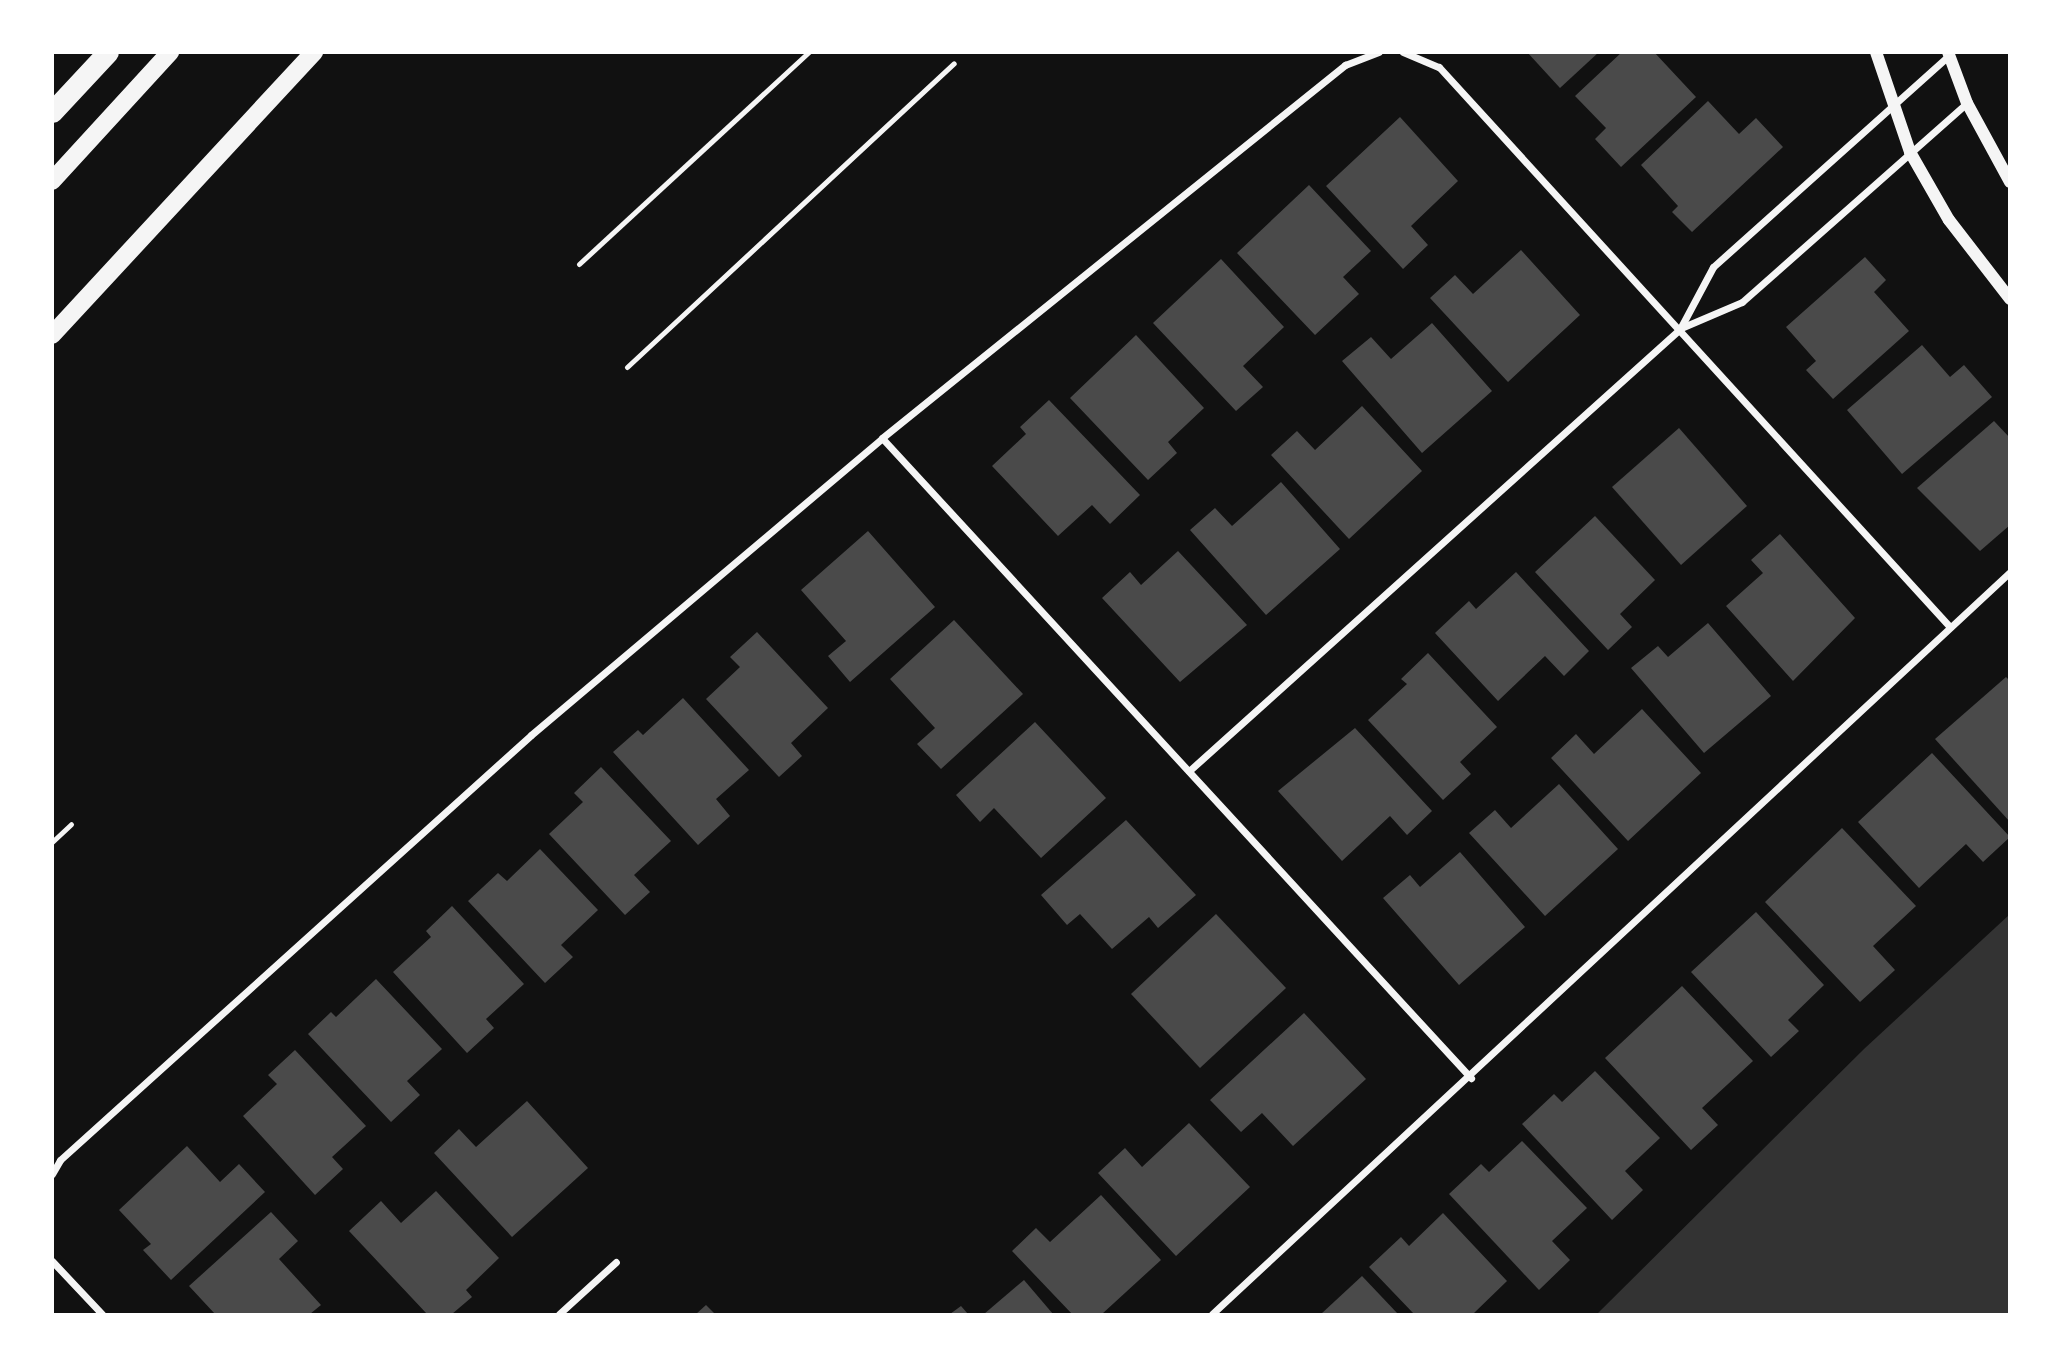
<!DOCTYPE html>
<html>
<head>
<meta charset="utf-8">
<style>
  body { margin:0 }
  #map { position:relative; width:2062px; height:1367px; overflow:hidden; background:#111; font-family:"Playfair Display",serif }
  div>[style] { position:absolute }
  .water>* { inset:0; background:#333 }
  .building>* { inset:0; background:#4a4a4a }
  .service>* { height:5px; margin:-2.5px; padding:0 2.5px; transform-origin:2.5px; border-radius:2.5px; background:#f5f5f5 }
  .minor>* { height:7px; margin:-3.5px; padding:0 3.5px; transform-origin:3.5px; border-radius:3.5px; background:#f5f5f5 }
  .tertiary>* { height:12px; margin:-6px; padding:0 6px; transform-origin:6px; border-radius:6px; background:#f5f5f5 }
  .primary>* { height:18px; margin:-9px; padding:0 9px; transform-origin:9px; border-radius:9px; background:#f5f5f5 }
  .motorway>* { height:21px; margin:-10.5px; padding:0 10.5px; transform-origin:10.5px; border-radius:10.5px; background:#f5f5f5 }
  span { translate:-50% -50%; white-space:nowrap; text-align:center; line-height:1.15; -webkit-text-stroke:7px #fff; paint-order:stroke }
  .frame { position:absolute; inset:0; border:54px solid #fff; pointer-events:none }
</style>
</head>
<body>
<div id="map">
  <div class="water">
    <i style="clip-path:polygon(2009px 915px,2009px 1314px,1597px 1314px,1864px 1049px)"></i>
  </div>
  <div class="building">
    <i style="clip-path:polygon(1527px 52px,1599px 52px,1560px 88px)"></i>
    <i style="clip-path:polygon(1622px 52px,1654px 52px,1696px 97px,1621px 167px,1595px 139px,1606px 128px,1575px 96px)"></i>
    <i style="clip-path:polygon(1708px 101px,1739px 134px,1756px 118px,1783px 147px,1692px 232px,1672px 212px,1678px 206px,1641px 165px)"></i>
    <i style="clip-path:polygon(1400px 117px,1458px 181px,1411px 226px,1428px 245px,1403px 269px,1326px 186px)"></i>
    <i style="clip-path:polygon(1309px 185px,1371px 251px,1343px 277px,1359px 294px,1315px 335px,1237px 253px)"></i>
    <i style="clip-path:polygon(1521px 250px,1580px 315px,1508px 382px,1430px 298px,1455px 275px,1473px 294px)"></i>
    <i style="clip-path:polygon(1865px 257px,1886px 280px,1874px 292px,1909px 331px,1833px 399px,1806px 370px,1816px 361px,1786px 327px)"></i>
    <i style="clip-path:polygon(1221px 259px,1284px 327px,1243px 366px,1263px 387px,1236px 411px,1153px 323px)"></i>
    <i style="clip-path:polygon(1432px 323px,1492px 391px,1422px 453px,1342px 361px,1371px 337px,1391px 359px)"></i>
    <i style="clip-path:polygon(1136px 335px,1204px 408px,1168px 442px,1177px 453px,1148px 480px,1070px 398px)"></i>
    <i style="clip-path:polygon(1922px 345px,1950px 377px,1964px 365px,1992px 397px,1902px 474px,1847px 410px)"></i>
    <i style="clip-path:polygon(1049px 400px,1140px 495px,1110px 524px,1092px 505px,1058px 536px,992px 466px,1026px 434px,1020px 427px)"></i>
    <i style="clip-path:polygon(1362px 406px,1422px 471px,1349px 539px,1271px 455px,1297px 431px,1315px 450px)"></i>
    <i style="clip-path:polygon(1994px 421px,2010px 438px,2010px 525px,1980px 551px,1917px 488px)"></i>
    <i style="clip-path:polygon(1679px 428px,1747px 506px,1681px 565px,1612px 487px)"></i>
    <i style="clip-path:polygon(1281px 482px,1340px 549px,1266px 615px,1190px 530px,1215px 508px,1232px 526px)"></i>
    <i style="clip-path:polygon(1595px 516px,1655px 580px,1620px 614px,1632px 627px,1608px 650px,1535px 572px)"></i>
    <i style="clip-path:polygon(868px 531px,935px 607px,850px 682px,828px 656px,846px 641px,801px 590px)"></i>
    <i style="clip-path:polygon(1780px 534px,1855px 618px,1793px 681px,1726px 606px,1763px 573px,1751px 560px)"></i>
    <i style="clip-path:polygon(1178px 551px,1247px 625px,1180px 682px,1102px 598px,1130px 572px,1141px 585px)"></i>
    <i style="clip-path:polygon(1516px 572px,1589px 651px,1564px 676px,1545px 656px,1498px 701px,1435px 633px,1469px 601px,1476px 609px)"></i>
    <i style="clip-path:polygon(954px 620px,1023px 694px,941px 769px,917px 744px,935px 728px,890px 679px)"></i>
    <i style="clip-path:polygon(1708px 623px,1771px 696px,1704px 753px,1631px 668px,1658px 646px,1668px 657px)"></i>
    <i style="clip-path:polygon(757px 632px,828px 708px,791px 743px,802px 756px,779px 777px,706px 699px,740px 667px,730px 657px)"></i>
    <i style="clip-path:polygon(1428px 653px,1497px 727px,1460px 762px,1471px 774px,1443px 800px,1368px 720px,1407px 684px,1401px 679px)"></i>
    <i style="clip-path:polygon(2006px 677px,2010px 681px,2010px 822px,1935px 739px)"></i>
    <i style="clip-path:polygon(683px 698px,749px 770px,716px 799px,730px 816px,698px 845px,613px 752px,638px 730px,643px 735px)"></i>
    <i style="clip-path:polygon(1642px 709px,1701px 773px,1628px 841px,1551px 758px,1576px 734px,1594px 754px)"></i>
    <i style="clip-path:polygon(1035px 722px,1106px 798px,1041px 858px,994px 808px,980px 822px,956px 795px)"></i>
    <i style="clip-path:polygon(1355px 728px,1432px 811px,1407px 835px,1390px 816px,1342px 861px,1278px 791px)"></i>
    <i style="clip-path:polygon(1932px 753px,2010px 837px,1983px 862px,1966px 844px,1919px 888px,1858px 822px)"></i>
    <i style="clip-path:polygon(601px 767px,671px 841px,634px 875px,650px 892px,625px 915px,549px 834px,583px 802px,574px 793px)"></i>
    <i style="clip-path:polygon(1559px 784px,1618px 849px,1545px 916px,1469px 833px,1495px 810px,1511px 828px)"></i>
    <i style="clip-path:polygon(1126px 820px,1196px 895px,1158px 928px,1149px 917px,1112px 949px,1080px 914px,1067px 925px,1041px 895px)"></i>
    <i style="clip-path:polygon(1842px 828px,1916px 906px,1873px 946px,1895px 970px,1860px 1002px,1765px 902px)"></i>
    <i style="clip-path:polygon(540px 849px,598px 910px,561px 945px,573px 957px,545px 983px,468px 901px,498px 873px,507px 881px)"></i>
    <i style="clip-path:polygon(1460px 852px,1525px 927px,1459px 985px,1383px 898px,1410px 875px,1420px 887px)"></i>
    <i style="clip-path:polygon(452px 906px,524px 984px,486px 1019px,494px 1028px,467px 1053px,393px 972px,431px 937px,426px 931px)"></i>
    <i style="clip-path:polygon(1756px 912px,1824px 985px,1788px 1020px,1799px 1031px,1771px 1057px,1691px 972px)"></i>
    <i style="clip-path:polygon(1216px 914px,1286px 988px,1200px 1068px,1131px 994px)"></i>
    <i style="clip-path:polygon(376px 979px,442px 1049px,407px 1081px,420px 1095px,391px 1122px,308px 1034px,331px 1012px,336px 1017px)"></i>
    <i style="clip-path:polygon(1682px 986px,1753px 1061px,1702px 1108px,1718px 1125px,1691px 1150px,1605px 1058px)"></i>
    <i style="clip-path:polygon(1304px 1013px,1366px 1079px,1293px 1146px,1262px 1113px,1241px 1132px,1210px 1100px)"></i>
    <i style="clip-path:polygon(295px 1050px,366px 1126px,332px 1157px,343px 1169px,315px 1195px,243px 1116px,277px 1084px,268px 1075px)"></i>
    <i style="clip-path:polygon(1595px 1071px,1660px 1138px,1625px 1171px,1643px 1190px,1612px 1220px,1522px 1124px,1554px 1094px,1562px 1102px)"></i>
    <i style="clip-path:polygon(527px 1101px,588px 1168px,512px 1237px,434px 1153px,459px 1129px,476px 1147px)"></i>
    <i style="clip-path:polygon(1189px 1123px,1250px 1187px,1176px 1256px,1098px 1173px,1125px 1148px,1142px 1167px)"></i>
    <i style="clip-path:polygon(1522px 1141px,1587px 1208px,1552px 1241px,1570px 1260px,1539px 1290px,1449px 1194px,1481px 1164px,1489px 1172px)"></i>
    <i style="clip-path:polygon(187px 1146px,220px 1182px,239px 1164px,265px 1192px,171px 1280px,143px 1250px,151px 1244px,119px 1210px)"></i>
    <i style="clip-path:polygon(436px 1191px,499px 1258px,466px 1290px,472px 1297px,452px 1314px,427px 1314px,349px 1231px,381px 1201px,401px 1223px)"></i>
    <i style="clip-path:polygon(1101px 1195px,1161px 1260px,1102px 1314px,1072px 1314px,1012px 1251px,1036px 1228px,1050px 1242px)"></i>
    <i style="clip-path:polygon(271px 1212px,298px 1241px,279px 1259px,321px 1305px,310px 1314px,215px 1314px,189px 1286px)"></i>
    <i style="clip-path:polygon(1443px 1213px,1507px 1281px,1473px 1314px,1414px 1314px,1369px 1267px,1401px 1237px,1409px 1246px)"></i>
    <i style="clip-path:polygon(1362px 1276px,1398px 1314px,1321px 1314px)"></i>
    <i style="clip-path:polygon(1024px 1280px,1053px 1314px,984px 1314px)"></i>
    <i style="clip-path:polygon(706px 1305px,715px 1314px,696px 1314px)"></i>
    <i style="clip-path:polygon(961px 1306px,968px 1314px,950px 1314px)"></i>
  </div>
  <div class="service">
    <i style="left:579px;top:264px;width:313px;rotate:-42.7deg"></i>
    <i style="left:627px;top:367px;width:446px;rotate:-42.9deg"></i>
    <i style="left:52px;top:842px;width:26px;rotate:-43deg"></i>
  </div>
  <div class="minor">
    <i style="left:1403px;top:52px;width:39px;rotate:23deg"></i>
    <i style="left:1439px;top:67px;width:758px;rotate:47.62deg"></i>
    <i style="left:1681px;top:327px;width:68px;rotate:-61.9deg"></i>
    <i style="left:1713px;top:267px;width:317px;rotate:-41.9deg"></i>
    <i style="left:882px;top:438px;width:870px;rotate:47.38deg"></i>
    <i style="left:1189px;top:771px;width:662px;rotate:-42deg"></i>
    <i style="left:1681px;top:328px;width:66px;rotate:-23.1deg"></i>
    <i style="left:1742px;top:302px;width:300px;rotate:-41.5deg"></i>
    <i style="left:52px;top:1174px;width:16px;rotate:-60deg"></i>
    <i style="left:60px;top:1160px;width:634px;rotate:-42.06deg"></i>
    <i style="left:531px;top:735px;width:460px;rotate:-40.2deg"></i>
    <i style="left:882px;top:438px;width:595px;rotate:-38.86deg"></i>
    <i style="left:1345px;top:65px;width:36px;rotate:-21deg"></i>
    <i style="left:52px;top:1261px;width:73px;rotate:46.7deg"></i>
    <i style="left:559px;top:1314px;width:77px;rotate:-42.4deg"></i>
    <i style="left:1212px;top:1314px;width:1090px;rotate:-42.92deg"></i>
  </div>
  <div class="tertiary">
    <i style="left:1876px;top:52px;width:106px;rotate:71.2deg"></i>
    <i style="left:1910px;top:152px;width:78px;rotate:60.2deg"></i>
    <i style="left:1949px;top:220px;width:100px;rotate:52.3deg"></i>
    <i style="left:1948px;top:52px;width:54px;rotate:69.6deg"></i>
    <i style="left:1967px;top:103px;width:90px;rotate:61.4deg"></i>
  </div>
  <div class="primary">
    <i style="left:52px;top:181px;width:175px;rotate:-47.5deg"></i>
    <i style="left:52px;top:335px;width:386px;rotate:-47.2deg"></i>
  </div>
  <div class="motorway">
    <i style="left:52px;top:112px;width:82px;rotate:-47deg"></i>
  </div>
  <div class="frame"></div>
</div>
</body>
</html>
